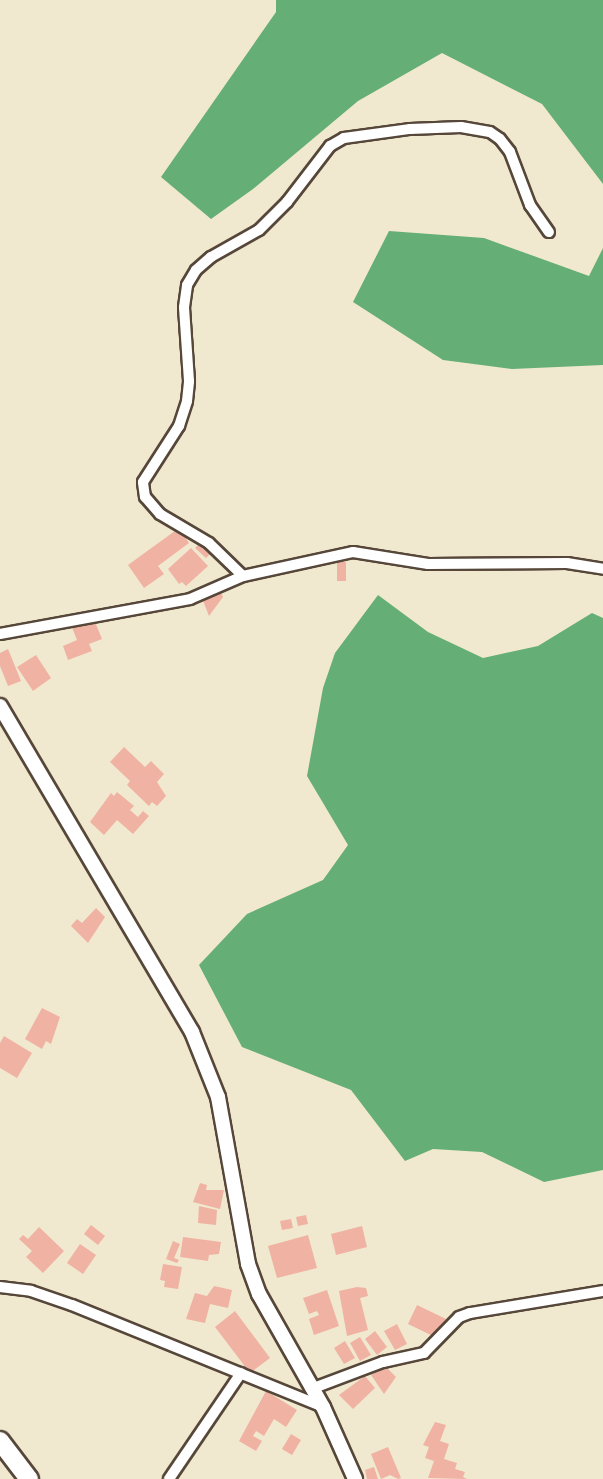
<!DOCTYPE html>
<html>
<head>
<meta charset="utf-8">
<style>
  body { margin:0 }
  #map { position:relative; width:603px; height:1479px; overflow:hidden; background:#f0e9d0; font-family:Vollkorn,serif }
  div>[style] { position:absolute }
  .forest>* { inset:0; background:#65ae75 }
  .building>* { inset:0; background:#f0b2a2 }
  .roads { filter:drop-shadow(2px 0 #564739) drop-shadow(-2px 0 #564739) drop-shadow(0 2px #564739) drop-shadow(0 -2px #564739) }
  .street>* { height:10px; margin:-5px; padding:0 5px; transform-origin:5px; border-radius:5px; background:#fff }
  .secondary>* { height:14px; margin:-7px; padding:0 7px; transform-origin:7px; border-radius:7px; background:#fff }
  .highway>* { height:18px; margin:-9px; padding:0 9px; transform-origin:9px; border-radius:9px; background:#fff }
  span { translate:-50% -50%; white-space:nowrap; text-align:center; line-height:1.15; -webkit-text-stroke:6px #fff; paint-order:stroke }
</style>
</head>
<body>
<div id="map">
  <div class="forest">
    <i style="clip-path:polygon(276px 0,603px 0,603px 184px,542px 104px,442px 53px,358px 101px,253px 189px,211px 219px,161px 177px,276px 12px)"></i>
    <i style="clip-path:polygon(389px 231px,484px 238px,589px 276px,603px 248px,603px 365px,512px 369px,443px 360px,353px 302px)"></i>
    <i style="clip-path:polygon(378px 595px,428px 632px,483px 658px,538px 646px,592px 613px,603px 618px,603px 1170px,544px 1182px,482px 1152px,433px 1149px,405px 1161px,351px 1090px,242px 1047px,199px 965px,247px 914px,323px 880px,348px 845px,307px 776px,323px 688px,335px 653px)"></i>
  </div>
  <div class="building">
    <i style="clip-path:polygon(179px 528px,189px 543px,158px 566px,164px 574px,144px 588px,128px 565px)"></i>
    <i style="clip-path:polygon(200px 543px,211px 553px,206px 558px,195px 548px)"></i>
    <i style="clip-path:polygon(191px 548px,208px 566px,186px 586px,182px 582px,179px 584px,168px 569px)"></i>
    <i style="clip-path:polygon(337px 562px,346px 562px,346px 581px,337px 581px)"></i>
    <i style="clip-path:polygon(220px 590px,223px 597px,209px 616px,202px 598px)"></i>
    <i style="clip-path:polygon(93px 617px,102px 639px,89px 644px,92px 651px,68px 660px,63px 646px,77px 640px,71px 625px)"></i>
    <i style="clip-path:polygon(8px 649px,21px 681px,8px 686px,0 666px,0 653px)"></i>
    <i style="clip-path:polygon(36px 655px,51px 678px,33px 691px,17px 667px)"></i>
    <i style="clip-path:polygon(124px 747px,145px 767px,151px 761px,164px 774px,157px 782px,166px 796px,157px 806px,152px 802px,149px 806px,127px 785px,130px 781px,110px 762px)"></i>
    <i style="clip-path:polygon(117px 792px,134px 806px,130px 810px,138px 817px,143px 811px,149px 816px,133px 834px,117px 820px,104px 835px,90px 822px,111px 793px,114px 796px)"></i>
    <i style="clip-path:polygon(96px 908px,105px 917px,88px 943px,71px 926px,77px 919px,82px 923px)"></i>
    <i style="clip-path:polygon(42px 1008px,60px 1017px,51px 1044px,46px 1041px,42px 1049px,25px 1039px)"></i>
    <i style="clip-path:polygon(4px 1036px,32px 1053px,17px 1078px,0 1068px,0 1043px)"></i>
    <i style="clip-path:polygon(200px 1183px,207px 1185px,206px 1190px,224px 1190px,220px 1209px,193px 1202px)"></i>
    <i style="clip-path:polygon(199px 1206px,217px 1210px,216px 1225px,198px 1223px)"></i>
    <i style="clip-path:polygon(306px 1215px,308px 1224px,298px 1226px,296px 1217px)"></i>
    <i style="clip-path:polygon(291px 1219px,293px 1228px,282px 1230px,280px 1221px)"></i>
    <i style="clip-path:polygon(91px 1225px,105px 1236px,98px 1245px,84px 1234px)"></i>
    <i style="clip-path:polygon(362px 1226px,367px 1247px,336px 1255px,331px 1234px)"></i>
    <i style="clip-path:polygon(39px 1227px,64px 1251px,43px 1273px,26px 1257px,32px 1251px,19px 1239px,23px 1235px,28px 1239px)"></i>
    <i style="clip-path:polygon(308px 1235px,317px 1268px,277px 1278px,268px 1246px)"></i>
    <i style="clip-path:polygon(183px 1237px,221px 1242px,219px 1254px,209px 1255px,208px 1261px,180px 1257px)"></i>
    <i style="clip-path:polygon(173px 1241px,180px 1244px,174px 1258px,179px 1260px,177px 1263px,166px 1259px)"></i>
    <i style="clip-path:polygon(80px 1244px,96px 1255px,83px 1274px,67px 1263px)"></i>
    <i style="clip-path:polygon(163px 1264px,182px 1267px,178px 1289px,164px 1287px,165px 1281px,160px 1280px)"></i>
    <i style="clip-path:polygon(214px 1286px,232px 1290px,228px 1308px,210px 1304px,205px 1323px,186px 1319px,195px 1293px,207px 1296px)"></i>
    <i style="clip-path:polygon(357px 1287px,366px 1288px,368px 1296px,360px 1298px,368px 1330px,347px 1336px,339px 1291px)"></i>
    <i style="clip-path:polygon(327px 1290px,339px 1326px,314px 1335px,309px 1319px,319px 1315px,317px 1311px,309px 1314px,303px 1298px)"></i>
    <i style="clip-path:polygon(417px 1305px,446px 1319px,437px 1338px,408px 1324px)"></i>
    <i style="clip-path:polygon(235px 1311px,270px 1358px,250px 1373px,215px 1327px)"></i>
    <i style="clip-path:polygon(397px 1324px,407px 1344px,395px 1350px,384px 1331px)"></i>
    <i style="clip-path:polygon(375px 1331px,387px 1347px,377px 1355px,365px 1339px)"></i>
    <i style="clip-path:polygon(360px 1337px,371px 1355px,360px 1361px,350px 1343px)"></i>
    <i style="clip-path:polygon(345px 1341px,355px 1358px,344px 1364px,334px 1348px)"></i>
    <i style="clip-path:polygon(386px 1367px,396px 1377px,384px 1394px,371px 1375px)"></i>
    <i style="clip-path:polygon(365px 1376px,375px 1388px,353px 1409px,339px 1395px)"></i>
    <i style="clip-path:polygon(266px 1391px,297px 1410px,286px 1427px,274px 1419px,264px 1436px,256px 1431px,253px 1436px,262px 1441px,256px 1451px,239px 1441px)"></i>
    <i style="clip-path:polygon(435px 1422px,446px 1425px,440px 1441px,449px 1444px,444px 1459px,457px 1463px,455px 1469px,465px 1472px,463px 1477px,467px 1479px,428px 1478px,434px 1461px,425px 1458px,429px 1447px,423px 1445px)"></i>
    <i style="clip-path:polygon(291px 1434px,301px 1440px,292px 1455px,282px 1449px)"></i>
    <i style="clip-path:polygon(388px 1447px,401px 1478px,398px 1479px,390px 1475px,381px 1479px,371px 1454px)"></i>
    <i style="clip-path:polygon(374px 1467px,378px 1479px,367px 1479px,365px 1470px)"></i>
  </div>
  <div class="roads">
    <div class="street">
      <i style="left:243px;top:576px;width:47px;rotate:-135.9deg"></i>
      <i style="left:209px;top:543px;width:57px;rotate:-149.4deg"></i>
      <i style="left:160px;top:514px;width:23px;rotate:-131deg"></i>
      <i style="left:145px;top:497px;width:15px;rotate:-98deg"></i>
      <i style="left:143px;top:482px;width:67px;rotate:-57.3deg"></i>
      <i style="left:179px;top:426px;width:26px;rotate:-72deg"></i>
      <i style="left:187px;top:401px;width:20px;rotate:-84deg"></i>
      <i style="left:189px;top:381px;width:74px;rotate:-93.9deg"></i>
      <i style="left:184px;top:307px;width:22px;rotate:-82deg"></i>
      <i style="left:187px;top:285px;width:17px;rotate:-59deg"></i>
      <i style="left:196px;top:270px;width:20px;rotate:-41deg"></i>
      <i style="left:211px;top:257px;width:55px;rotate:-29.4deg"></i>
      <i style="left:259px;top:230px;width:40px;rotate:-45deg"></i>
      <i style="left:287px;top:202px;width:71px;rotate:-52.5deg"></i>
      <i style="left:330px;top:146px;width:16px;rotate:-30deg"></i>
      <i style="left:344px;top:138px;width:67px;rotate:-7.8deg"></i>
      <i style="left:410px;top:129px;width:51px;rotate:-2.2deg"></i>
      <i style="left:461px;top:127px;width:29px;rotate:10deg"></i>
      <i style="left:490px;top:132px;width:12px;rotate:35deg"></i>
      <i style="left:500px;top:139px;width:16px;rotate:52deg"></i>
      <i style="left:510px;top:152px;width:57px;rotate:69.3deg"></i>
      <i style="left:530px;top:205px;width:33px;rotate:55deg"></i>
      <i style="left:0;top:634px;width:193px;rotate:-10.4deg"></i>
      <i style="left:190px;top:599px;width:58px;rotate:-23.5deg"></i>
      <i style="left:243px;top:576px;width:113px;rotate:-12.3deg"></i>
      <i style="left:353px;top:552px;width:76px;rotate:9.1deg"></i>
      <i style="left:428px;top:564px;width:139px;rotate:-0.4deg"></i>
      <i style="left:567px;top:563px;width:36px;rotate:9deg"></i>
      <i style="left:0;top:1287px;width:31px;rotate:7deg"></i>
      <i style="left:31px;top:1291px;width:43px;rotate:18.9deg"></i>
      <i style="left:72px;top:1305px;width:271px;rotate:22.1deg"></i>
      <i style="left:311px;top:1389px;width:77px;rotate:-20.6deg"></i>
      <i style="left:383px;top:1362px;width:42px;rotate:-12.4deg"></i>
      <i style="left:424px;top:1353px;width:50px;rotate:-45.8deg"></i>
      <i style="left:459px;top:1317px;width:12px;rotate:-20deg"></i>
      <i style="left:470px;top:1313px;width:135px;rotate:-9.4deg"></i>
      <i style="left:169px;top:1479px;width:128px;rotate:-55.8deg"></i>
    </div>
    <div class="secondary">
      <i style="left:0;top:706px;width:378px;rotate:59.5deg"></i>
      <i style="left:192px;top:1032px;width:70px;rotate:68.2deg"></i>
      <i style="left:218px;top:1097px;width:170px;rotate:79.8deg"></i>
      <i style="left:248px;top:1264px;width:32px;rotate:70deg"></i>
      <i style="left:259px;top:1294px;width:130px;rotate:60.5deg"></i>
      <i style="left:323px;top:1407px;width:79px;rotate:66deg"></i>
    </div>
    <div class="highway">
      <i style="left:0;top:1441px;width:48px;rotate:52.7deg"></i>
    </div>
  </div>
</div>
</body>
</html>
